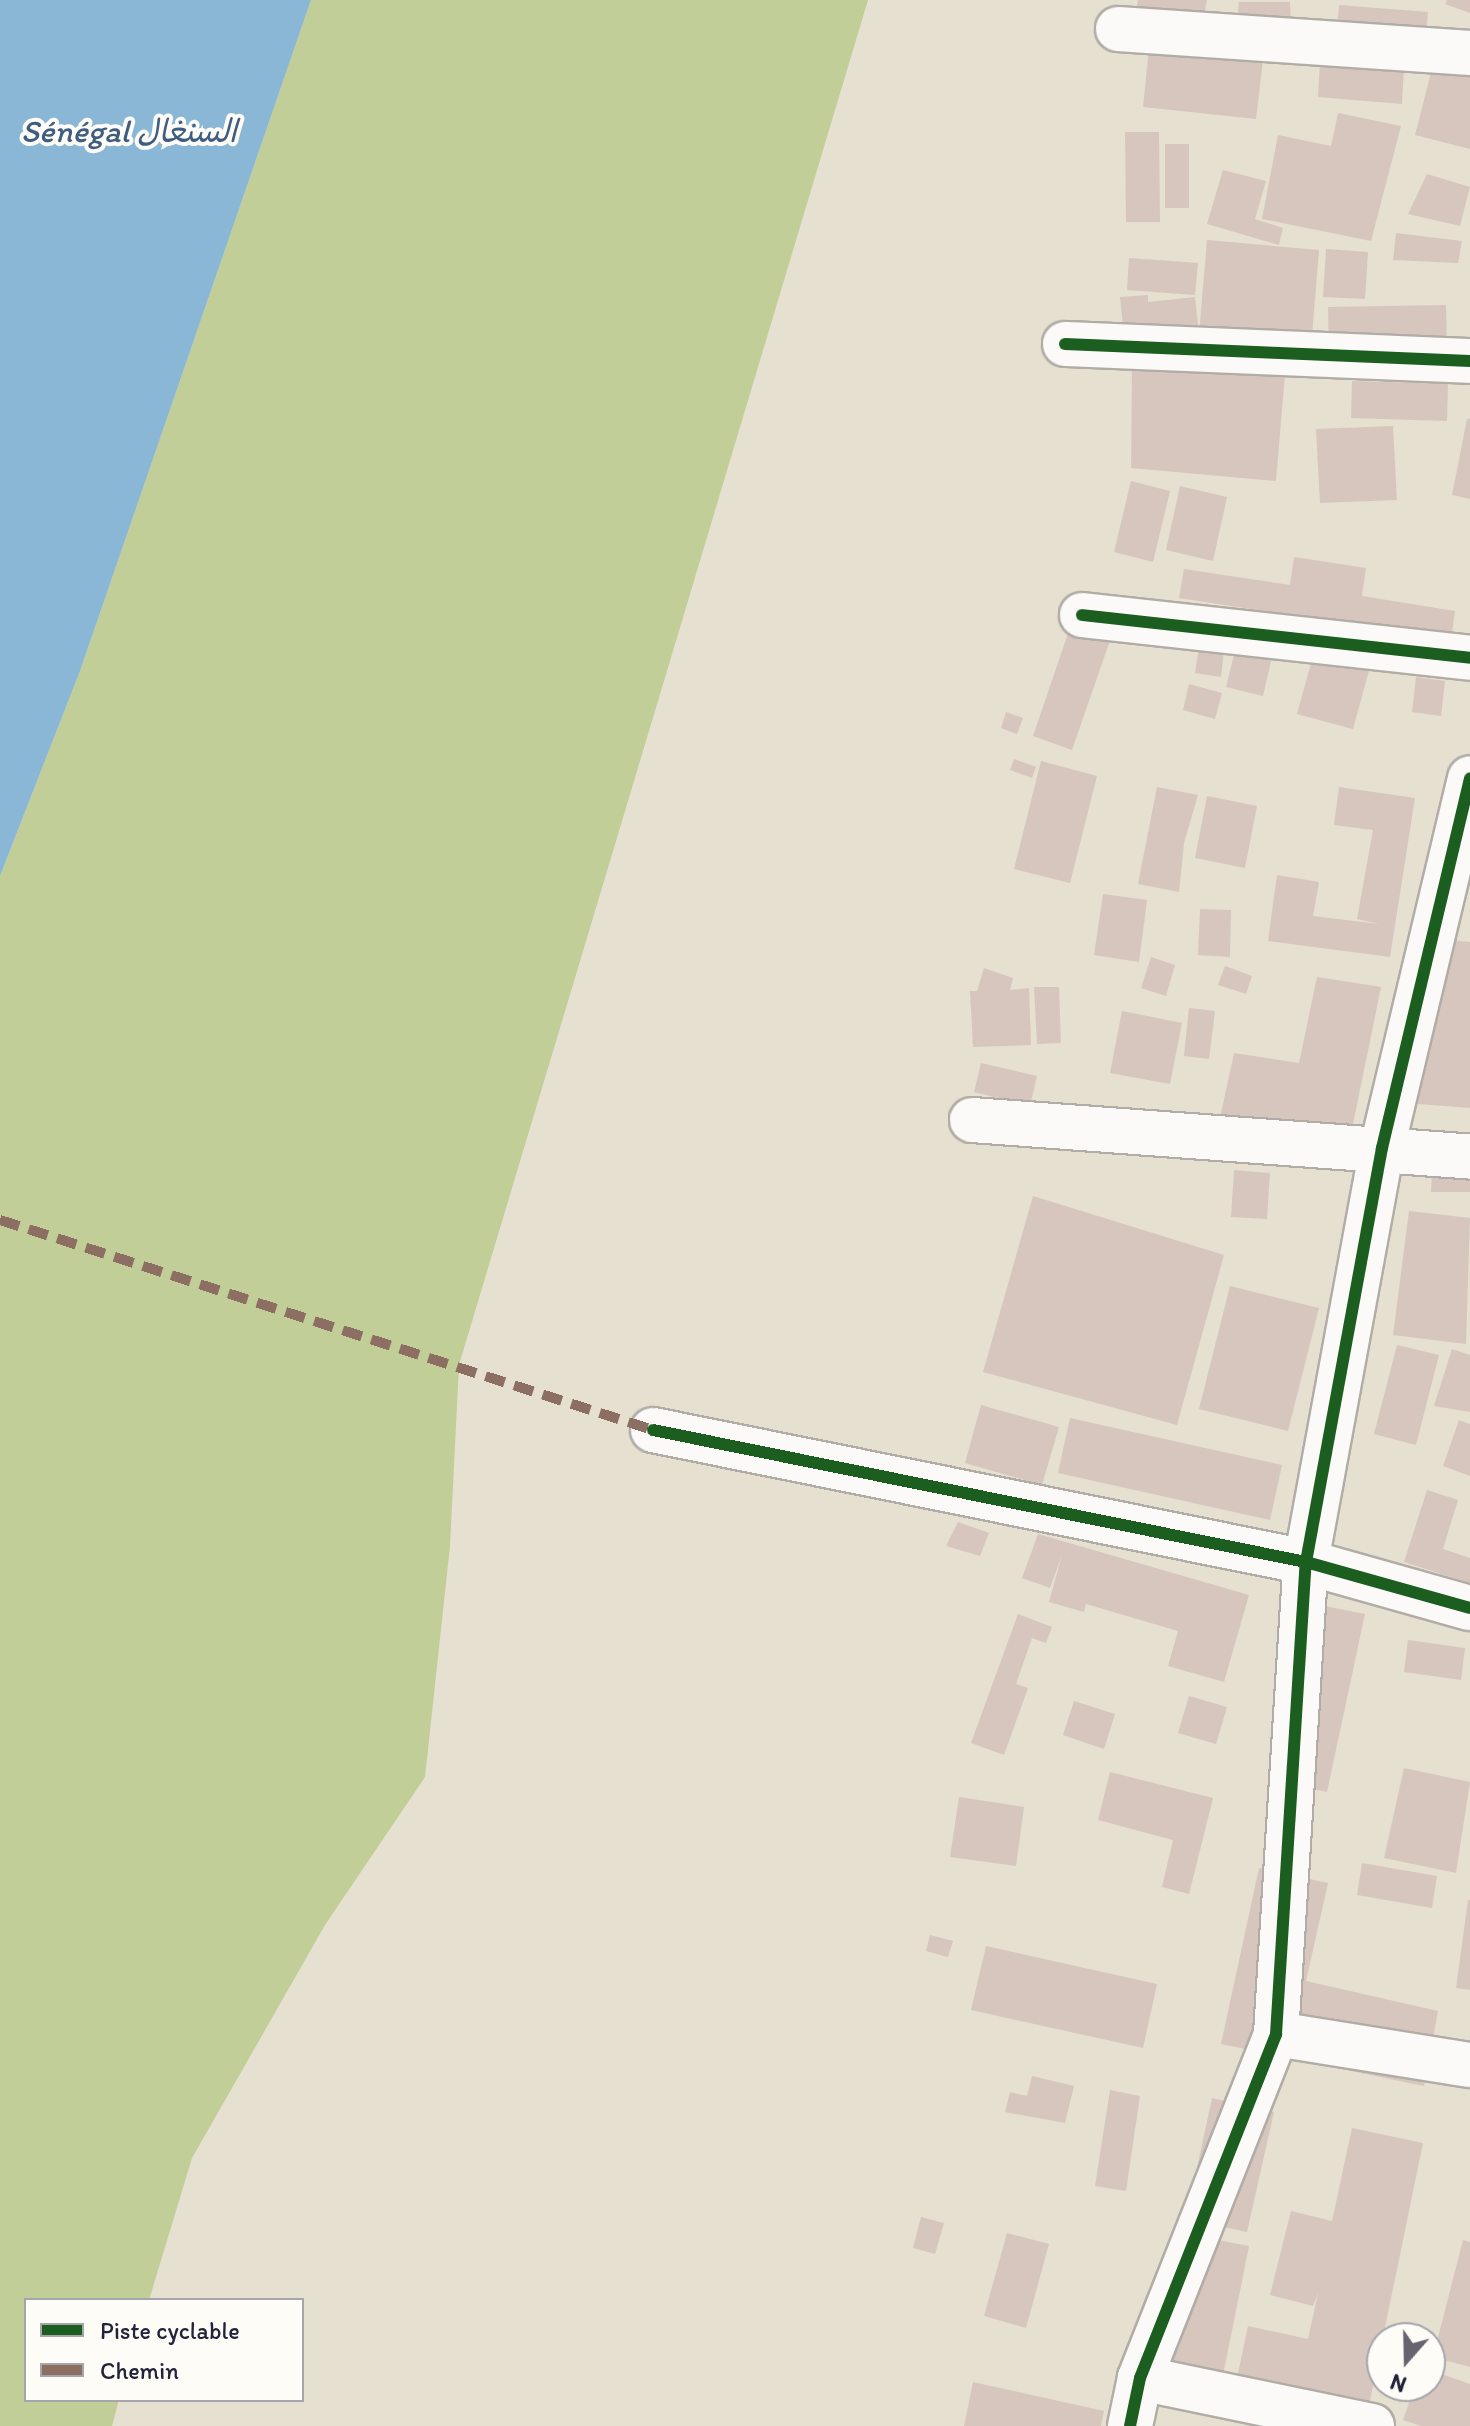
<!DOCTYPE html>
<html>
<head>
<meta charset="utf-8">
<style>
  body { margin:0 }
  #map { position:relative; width:1470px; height:2426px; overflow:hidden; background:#e5e0d0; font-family:Itim,"Playpen Sans Arabic",sans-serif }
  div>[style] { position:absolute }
  .green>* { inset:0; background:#c1ce97 }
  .water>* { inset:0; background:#89b7d5 }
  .building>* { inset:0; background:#d7c6be }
  .roads { filter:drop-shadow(2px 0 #b1ada6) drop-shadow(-2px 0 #b1ada6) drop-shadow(0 2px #b1ada6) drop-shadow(0 -2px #b1ada6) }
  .street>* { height:44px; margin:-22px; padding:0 22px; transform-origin:22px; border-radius:22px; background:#fbfaf8 }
  .secondary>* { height:44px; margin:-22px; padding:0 22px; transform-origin:22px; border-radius:22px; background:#fbfaf8 }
  .quiet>* { height:10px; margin-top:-5px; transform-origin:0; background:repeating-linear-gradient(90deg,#8d6e63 0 20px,transparent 0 30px) }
  .cycleway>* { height:12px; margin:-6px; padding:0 6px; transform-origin:6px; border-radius:6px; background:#1b5e20 }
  span { translate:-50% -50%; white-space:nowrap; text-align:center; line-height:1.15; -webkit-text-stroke:8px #fdfcf7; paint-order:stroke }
  .water-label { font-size:32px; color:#3f5d81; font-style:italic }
  .legend { position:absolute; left:24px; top:2298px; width:280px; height:104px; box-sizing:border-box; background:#fdfcf7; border:2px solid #a5a5ac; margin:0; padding:10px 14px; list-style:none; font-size:24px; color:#22223b }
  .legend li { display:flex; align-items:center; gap:16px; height:40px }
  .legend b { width:40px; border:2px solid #a5a5ac }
  .north { position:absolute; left:1366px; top:2322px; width:80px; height:80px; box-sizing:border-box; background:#fdfcf7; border:2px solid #a5a5ac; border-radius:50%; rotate:200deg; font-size:22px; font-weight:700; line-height:32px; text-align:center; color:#22223b }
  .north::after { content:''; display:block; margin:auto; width:28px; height:36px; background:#66646f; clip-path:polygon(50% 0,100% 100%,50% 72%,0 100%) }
</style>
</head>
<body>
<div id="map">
  <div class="green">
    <i style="clip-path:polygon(311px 0,868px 0,459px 1365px,450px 1546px,425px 1777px,325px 1925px,192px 2158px,149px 2300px,26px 2300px,26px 2400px,119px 2400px,112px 2426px,0 2426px,0 876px,80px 671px)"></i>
  </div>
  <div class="water">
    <i style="clip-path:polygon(0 0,311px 0,80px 671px,0 876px)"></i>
  </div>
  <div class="building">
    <i style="clip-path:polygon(1138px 0,1207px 0,1202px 25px,1135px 14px)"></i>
    <i style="clip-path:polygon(1447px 0,1470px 0,1470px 13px,1445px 4px)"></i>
    <i style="clip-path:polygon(1239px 2px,1290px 2px,1291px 31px,1236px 30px)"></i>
    <i style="clip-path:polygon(1339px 5px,1428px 12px,1425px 46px,1336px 39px)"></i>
    <i style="clip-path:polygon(1149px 48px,1263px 60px,1256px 119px,1143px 107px)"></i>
    <i style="clip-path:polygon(1320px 61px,1404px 67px,1402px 104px,1318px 97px)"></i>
    <i style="clip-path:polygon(1433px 65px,1470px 75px,1470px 149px,1415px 135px)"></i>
    <i style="clip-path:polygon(1338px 113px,1401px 126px,1371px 241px,1262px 219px,1278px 135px,1331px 146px)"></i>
    <i style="clip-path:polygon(1125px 132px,1159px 132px,1160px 222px,1126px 222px)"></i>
    <i style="clip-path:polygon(1165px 144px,1189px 144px,1189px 208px,1165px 208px)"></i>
    <i style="clip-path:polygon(1223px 170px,1266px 181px,1255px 219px,1283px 228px,1279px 245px,1207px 224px)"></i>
    <i style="clip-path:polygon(1427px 174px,1470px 187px,1460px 226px,1408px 214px)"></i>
    <i style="clip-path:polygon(1396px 233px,1462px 241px,1458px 263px,1393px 260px)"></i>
    <i style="clip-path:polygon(1207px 240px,1319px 250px,1311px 348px,1125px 347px,1120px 297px,1148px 295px,1148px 302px,1195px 297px,1199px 334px)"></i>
    <i style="clip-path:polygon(1326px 249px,1368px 252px,1365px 299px,1323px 297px)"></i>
    <i style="clip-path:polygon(1129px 258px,1198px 263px,1195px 295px,1127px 290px)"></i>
    <i style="clip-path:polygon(1446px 305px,1447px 349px,1329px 351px,1328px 307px)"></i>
    <i style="clip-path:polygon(1132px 362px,1285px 374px,1276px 481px,1131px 468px)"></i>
    <i style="clip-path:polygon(1352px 381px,1448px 384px,1447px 421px,1351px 418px)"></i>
    <i style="clip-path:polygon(1467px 419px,1470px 419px,1470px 499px,1452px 495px)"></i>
    <i style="clip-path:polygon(1393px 426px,1397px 500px,1320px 503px,1316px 429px)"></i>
    <i style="clip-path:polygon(1131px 481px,1170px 491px,1153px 562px,1114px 552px)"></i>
    <i style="clip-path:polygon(1180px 486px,1227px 497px,1213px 561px,1166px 550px)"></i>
    <i style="clip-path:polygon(1294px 557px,1366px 568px,1362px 596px,1455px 611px,1451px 640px,1179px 598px,1184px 569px,1290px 585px)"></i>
    <i style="clip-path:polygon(1076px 610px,1116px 623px,1072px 750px,1033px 736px)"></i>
    <i style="clip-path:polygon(1200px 640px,1225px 642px,1221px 677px,1195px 673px)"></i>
    <i style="clip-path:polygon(1236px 647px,1272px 657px,1263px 696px,1226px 687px)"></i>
    <i style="clip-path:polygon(1314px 652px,1370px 667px,1353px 729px,1297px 714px)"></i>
    <i style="clip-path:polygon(1416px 677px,1445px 681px,1441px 716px,1412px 712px)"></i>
    <i style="clip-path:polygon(1189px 684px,1222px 693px,1215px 719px,1183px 710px)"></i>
    <i style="clip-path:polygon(1006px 712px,1023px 718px,1017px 734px,1001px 728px)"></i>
    <i style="clip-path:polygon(1014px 759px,1036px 767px,1032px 778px,1010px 770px)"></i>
    <i style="clip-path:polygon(1041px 761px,1097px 776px,1070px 883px,1014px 869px)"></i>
    <i style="clip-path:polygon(1157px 787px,1198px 795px,1184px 843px,1179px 892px,1138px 884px)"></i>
    <i style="clip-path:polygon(1339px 787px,1415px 798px,1390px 957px,1268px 941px,1277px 875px,1319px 882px,1313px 916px,1379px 924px,1357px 919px,1373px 830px,1334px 825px)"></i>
    <i style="clip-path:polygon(1207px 796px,1257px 806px,1245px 868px,1195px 858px)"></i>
    <i style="clip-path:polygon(1103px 894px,1147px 900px,1139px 962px,1094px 955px)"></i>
    <i style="clip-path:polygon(1200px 909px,1231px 910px,1230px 957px,1198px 955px)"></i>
    <i style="clip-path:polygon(1431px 938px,1470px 942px,1470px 1108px,1418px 1104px)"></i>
    <i style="clip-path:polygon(1151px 957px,1175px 965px,1166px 996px,1141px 988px)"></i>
    <i style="clip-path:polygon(1225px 966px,1252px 976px,1246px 994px,1218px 985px)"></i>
    <i style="clip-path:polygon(984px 968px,1013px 978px,1010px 990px,1029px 988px,1031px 1045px,973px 1047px,970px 991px,977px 991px)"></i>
    <i style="clip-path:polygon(1317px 977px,1381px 987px,1353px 1124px,1220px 1118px,1234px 1053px,1299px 1063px)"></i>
    <i style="clip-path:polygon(1034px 987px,1059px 987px,1061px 1043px,1037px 1044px)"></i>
    <i style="clip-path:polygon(1189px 1008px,1215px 1011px,1209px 1059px,1184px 1056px)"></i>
    <i style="clip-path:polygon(1122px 1011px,1182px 1023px,1170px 1084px,1110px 1073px)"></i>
    <i style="clip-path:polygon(981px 1063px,1037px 1076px,1030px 1106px,974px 1092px)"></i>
    <i style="clip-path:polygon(1432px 1167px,1470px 1167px,1470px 1192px,1431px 1192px)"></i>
    <i style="clip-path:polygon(1234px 1170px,1270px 1173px,1267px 1219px,1231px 1217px)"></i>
    <i style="clip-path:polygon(1033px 1196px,1224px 1255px,1177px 1425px,983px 1372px)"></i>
    <i style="clip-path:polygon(1409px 1211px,1470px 1218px,1466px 1344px,1393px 1335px)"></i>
    <i style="clip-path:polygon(1230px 1286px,1319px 1308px,1288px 1431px,1199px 1409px)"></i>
    <i style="clip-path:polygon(1397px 1345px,1439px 1355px,1416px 1445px,1374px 1434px)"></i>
    <i style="clip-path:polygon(1452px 1349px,1470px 1355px,1470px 1412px,1434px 1406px)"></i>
    <i style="clip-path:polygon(981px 1405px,1059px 1427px,1042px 1485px,965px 1463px)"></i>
    <i style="clip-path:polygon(1070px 1418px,1282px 1465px,1270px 1520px,1058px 1473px)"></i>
    <i style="clip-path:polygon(1459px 1420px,1470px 1424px,1470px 1476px,1443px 1466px)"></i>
    <i style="clip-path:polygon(1427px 1490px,1458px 1500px,1443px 1549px,1470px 1558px,1470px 1583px,1404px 1562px)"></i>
    <i style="clip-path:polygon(958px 1522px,989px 1533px,980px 1556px,946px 1546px)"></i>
    <i style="clip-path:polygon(1038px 1534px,1249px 1595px,1224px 1682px,1168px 1666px,1178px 1631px,1086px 1604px,1084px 1612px,1049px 1602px,1062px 1555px,1050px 1588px,1022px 1578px)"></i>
    <i style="clip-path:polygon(1319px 1605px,1365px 1614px,1327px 1792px,1281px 1782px)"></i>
    <i style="clip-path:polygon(1018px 1614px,1052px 1627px,1046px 1643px,1032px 1638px,1016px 1684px,1028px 1688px,1004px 1755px,971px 1743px)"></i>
    <i style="clip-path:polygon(1408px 1640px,1465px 1648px,1461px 1680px,1404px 1672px)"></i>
    <i style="clip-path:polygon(1189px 1696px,1227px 1707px,1216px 1744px,1178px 1733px)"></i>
    <i style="clip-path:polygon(1074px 1701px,1115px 1714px,1104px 1749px,1063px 1735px)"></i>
    <i style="clip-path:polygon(1404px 1768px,1470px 1782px,1456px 1873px,1384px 1858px)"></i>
    <i style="clip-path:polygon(1110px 1772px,1213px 1798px,1189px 1894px,1162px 1887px,1173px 1840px,1098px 1820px)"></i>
    <i style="clip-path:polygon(959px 1797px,1024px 1807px,1016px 1866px,950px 1857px)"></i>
    <i style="clip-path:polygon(1362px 1863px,1437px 1876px,1432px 1908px,1357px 1895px)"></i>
    <i style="clip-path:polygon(1259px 1868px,1328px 1883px,1306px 1981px,1438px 2011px,1424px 2086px,1221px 2044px)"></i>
    <i style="clip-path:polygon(1468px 1900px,1470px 1900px,1470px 1990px,1456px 1988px)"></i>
    <i style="clip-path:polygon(930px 1935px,953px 1941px,948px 1957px,926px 1951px)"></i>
    <i style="clip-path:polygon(986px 1946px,1157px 1984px,1143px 2048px,971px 2010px)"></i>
    <i style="clip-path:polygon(1032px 2076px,1074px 2086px,1065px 2123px,1005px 2112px,1010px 2092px,1027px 2096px)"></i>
    <i style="clip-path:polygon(1110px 2090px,1140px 2096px,1126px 2191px,1095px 2186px)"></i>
    <i style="clip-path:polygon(1212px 2098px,1274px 2112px,1247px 2232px,1186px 2219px)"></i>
    <i style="clip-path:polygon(1352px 2128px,1423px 2143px,1368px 2410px,1236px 2383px,1248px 2326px,1308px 2339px,1318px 2293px,1313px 2306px,1270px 2295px,1291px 2211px,1332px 2221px)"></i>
    <i style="clip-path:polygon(921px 2217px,944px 2223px,935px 2254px,913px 2248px)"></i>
    <i style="clip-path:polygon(1007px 2233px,1049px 2244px,1026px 2328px,984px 2316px)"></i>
    <i style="clip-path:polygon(1187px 2234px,1249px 2246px,1221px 2385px,1158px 2373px)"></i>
    <i style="clip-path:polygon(1463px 2240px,1470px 2242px,1470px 2367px,1433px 2357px)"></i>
    <i style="clip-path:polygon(1430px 2370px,1470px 2384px,1470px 2426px,1421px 2426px,1403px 2420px,1415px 2386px,1430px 2386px)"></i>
    <i style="clip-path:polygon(973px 2382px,1104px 2411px,1101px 2426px,964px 2426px)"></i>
  </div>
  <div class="roads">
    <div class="street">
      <i style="left:1118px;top:29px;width:353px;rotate:3.9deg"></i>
      <i style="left:1065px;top:344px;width:405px;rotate:2.4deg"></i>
      <i style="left:1082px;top:615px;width:390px;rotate:6.3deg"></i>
      <i style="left:972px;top:1120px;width:499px;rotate:4.2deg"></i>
      <i style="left:653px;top:1430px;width:666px;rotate:11.43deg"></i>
      <i style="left:1306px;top:1562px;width:170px;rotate:15.7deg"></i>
      <i style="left:1276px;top:2034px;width:196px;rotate:9.1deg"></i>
      <i style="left:1140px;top:2378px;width:237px;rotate:11.7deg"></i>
    </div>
    <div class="secondary">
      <i style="left:1130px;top:2426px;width:49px;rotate:-78.2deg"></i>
      <i style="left:1140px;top:2378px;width:370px;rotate:-68.4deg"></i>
      <i style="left:1276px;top:2034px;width:473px;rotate:-86.4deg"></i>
      <i style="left:1306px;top:1562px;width:421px;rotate:-79.6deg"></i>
      <i style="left:1382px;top:1148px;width:380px;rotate:-76.6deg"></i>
    </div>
  </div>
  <div class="quiet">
    <i style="left:0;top:1220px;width:686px;rotate:17.83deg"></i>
  </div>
  <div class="cycleway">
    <i style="left:1065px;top:344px;width:405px;rotate:2.4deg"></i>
    <i style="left:1082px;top:615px;width:390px;rotate:6.3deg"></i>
    <i style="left:653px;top:1430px;width:666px;rotate:11.43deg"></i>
    <i style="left:1306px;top:1562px;width:170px;rotate:15.7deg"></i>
    <i style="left:1130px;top:2426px;width:49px;rotate:-78.2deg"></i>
    <i style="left:1140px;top:2378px;width:370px;rotate:-68.4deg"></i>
    <i style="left:1276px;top:2034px;width:473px;rotate:-86.4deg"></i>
    <i style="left:1306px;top:1562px;width:421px;rotate:-79.6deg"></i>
    <i style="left:1382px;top:1148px;width:380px;rotate:-76.6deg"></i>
  </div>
  <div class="water-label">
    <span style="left:129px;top:131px">Sénégal السنغال</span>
  </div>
  <ul class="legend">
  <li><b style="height:10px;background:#1b5e20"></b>Piste cyclable</li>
  <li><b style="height:10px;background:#8d6e63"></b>Chemin</li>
  </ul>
  <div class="north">N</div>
</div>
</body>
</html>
